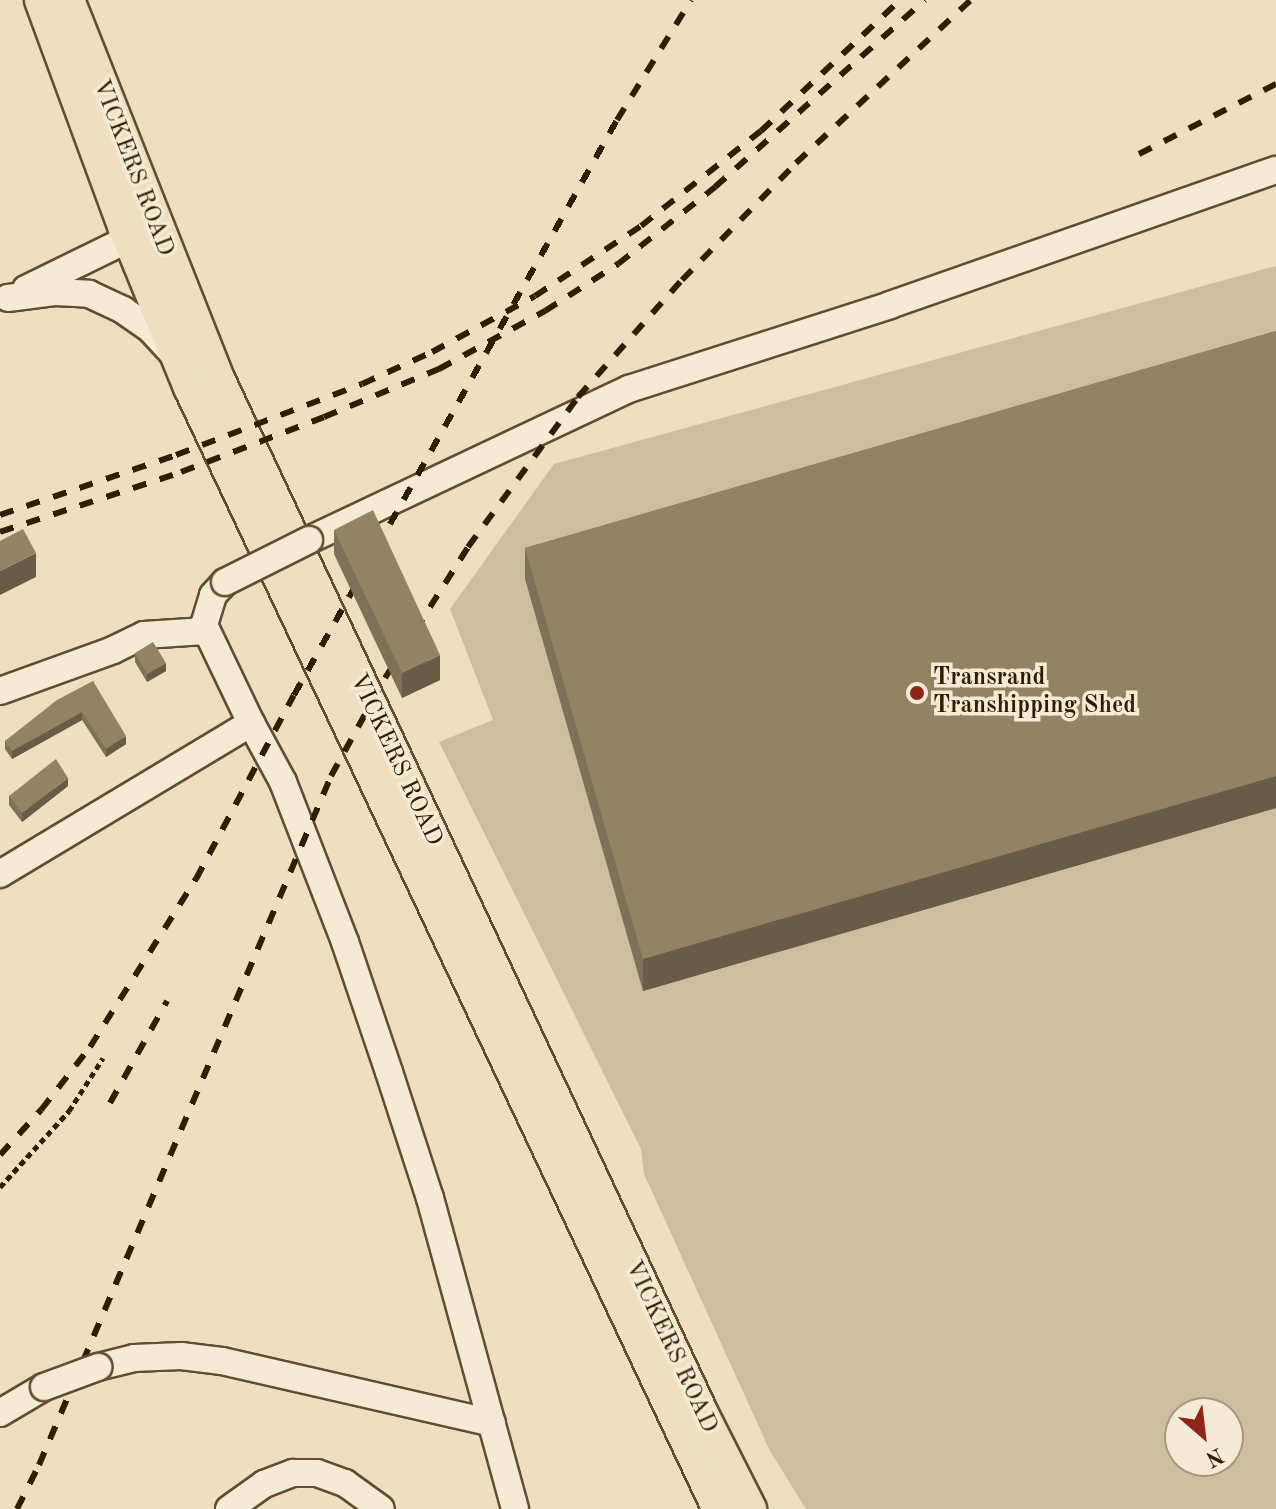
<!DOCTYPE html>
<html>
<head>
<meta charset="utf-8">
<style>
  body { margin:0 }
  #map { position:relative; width:1276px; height:1509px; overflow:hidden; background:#efdec0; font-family:"Old Standard TT",serif }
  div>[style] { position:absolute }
  .green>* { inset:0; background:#cfbda0 }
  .path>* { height:5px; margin-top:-2.5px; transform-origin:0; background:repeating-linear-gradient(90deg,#311e02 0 6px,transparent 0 10px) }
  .roads { filter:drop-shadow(2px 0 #604e32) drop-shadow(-2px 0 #604e32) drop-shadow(0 2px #604e32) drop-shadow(0 -2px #604e32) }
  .minor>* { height:26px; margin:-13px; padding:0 13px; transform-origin:13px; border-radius:13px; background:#f5ead6 }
  .major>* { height:34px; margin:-17px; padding:0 17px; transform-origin:17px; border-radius:17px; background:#efdec0 }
  .rail>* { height:6px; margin-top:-3px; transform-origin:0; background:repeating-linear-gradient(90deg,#311e02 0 14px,transparent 0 28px) }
  .bridges { filter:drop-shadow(2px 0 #604e32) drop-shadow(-2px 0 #604e32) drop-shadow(0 2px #604e32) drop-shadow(0 -2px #604e32) }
  .minor-bridge>* { height:26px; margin:-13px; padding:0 13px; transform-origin:13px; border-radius:13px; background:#f5ead6 }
  .wall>* { inset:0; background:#7f7057 }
  .shaded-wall>* { inset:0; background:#685b47 }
  .building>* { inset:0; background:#948265 }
  .dots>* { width:22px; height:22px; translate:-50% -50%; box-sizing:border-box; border:4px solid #f5ead6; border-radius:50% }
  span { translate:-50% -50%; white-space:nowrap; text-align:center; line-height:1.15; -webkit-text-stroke:7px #f5ead6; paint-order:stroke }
  .street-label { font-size:24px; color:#311e02 }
  .poi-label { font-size:24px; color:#311e02; font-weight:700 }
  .left { translate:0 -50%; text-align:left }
  .north { position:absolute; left:1164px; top:1397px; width:80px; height:80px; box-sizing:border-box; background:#f5ead6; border:2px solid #a79881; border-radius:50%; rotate:152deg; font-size:22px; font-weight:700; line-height:32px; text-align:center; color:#311e02 }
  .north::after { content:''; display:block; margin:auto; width:28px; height:36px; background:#8f2418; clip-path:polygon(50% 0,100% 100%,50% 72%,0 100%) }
</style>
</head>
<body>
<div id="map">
  <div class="green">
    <i style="clip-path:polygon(evenodd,1276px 266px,1276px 1509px,806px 1509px,770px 1451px,644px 1174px,641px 1149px,439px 742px,493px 720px,450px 609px,554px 464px,1276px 266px,1180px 1413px,1228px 1413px,1228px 1461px,1180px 1461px,1180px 1413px)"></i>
  </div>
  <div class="path">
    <i style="left:0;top:1187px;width:103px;rotate:-47.8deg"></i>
    <i style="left:69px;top:1111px;width:63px;rotate:-57.3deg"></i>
  </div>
  <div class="roads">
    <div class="minor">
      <i style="left:26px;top:289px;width:116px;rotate:-26.1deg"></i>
      <i style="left:8px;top:298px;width:47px;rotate:-7.3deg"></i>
      <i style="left:55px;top:292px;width:34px;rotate:3deg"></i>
      <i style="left:89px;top:294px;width:38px;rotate:25deg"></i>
      <i style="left:123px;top:310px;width:33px;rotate:35deg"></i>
      <i style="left:150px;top:329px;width:33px;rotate:47deg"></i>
      <i style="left:309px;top:540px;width:354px;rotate:-25.3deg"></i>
      <i style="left:629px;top:389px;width:274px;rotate:-17.8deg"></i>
      <i style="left:890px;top:305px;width:409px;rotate:-19.3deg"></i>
      <i style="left:0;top:691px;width:120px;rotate:-19.9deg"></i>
      <i style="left:113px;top:650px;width:34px;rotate:-26deg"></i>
      <i style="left:144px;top:635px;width:61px;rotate:-3.8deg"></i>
      <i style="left:251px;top:723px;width:67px;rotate:61.5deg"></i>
      <i style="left:283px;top:782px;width:172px;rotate:68.8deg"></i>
      <i style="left:345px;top:942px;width:137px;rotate:71.3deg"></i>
      <i style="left:389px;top:1072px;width:133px;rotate:72deg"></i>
      <i style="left:430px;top:1198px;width:322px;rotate:74.7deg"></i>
      <i style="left:0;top:874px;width:293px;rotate:-31deg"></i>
      <i style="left:251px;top:723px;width:109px;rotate:-115.6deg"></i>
      <i style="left:204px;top:625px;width:31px;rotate:-73deg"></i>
      <i style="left:213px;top:595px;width:18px;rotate:-47deg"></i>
      <i style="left:98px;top:1367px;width:37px;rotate:-14deg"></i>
      <i style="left:134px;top:1358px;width:47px;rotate:-2.4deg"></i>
      <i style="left:181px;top:1356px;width:41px;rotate:7deg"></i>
      <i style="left:222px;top:1361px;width:277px;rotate:12.9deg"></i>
      <i style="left:0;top:1413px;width:51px;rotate:-30.6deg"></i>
      <i style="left:229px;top:1509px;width:43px;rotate:-35.5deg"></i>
      <i style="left:264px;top:1484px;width:31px;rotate:-21deg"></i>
      <i style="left:293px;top:1473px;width:24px"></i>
      <i style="left:317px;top:1473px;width:30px;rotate:20deg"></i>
      <i style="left:345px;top:1483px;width:44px;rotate:35.8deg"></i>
    </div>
    <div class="major">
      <i style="left:42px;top:0;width:243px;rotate:69.8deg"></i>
      <i style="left:126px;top:228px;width:172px;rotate:67.8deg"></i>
      <i style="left:191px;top:387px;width:1240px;rotate:64.76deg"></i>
      <i style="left:67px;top:0;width:410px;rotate:68.4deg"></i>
      <i style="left:218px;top:381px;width:1138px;rotate:64.94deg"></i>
      <i style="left:700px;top:1412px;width:109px;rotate:63.2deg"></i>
    </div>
  </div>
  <div class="rail">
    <i style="left:1139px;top:154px;width:154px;rotate:-27.1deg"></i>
    <i style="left:0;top:515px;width:186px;rotate:-18.8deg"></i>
    <i style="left:176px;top:455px;width:199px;rotate:-20.9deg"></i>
    <i style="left:362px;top:384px;width:77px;rotate:-24.6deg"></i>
    <i style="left:432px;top:352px;width:117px;rotate:-28.5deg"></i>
    <i style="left:535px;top:296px;width:127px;rotate:-33.4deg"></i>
    <i style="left:641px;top:226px;width:153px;rotate:-38.4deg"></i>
    <i style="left:761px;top:131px;width:191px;rotate:-43.3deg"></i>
    <i style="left:0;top:532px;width:191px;rotate:-18.3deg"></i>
    <i style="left:181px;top:472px;width:153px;rotate:-21deg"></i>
    <i style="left:324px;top:417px;width:125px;rotate:-22.7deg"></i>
    <i style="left:439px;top:369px;width:121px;rotate:-28.7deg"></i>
    <i style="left:545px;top:311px;width:87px;rotate:-32.8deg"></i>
    <i style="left:618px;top:264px;width:124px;rotate:-38.4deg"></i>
    <i style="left:715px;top:187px;width:281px;rotate:-41.7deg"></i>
    <i style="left:110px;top:1103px;width:117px;rotate:-60.8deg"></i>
    <i style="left:0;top:1155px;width:61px;rotate:-47.7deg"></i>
    <i style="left:41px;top:1110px;width:80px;rotate:-52.1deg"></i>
    <i style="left:90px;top:1047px;width:199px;rotate:-57.8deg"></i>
    <i style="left:196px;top:879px;width:208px;rotate:-62deg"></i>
    <i style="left:294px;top:695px;width:660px;rotate:-60.68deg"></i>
    <i style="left:617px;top:120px;width:141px;rotate:-58.3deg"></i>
    <i style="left:17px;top:1509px;width:49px;rotate:-63.4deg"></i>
    <i style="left:39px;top:1465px;width:748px;rotate:-67.03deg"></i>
    <i style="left:331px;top:776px;width:112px;rotate:-61.1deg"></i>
    <i style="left:385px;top:678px;width:155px;rotate:-57.6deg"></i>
    <i style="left:468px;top:547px;width:186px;rotate:-53.7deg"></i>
    <i style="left:578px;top:397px;width:157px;rotate:-48.4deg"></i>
    <i style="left:682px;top:280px;width:163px;rotate:-45.7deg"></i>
    <i style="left:796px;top:163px;width:239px;rotate:-43deg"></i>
  </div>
  <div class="bridges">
    <div class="minor-bridge">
      <i style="left:225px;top:582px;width:94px;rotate:-26.6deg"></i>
      <i style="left:44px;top:1387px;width:58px;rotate:-20.3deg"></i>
    </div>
  </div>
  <div class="wall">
    <i style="clip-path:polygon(1276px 331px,1276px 808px,643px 991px,525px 579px,525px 548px)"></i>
    <i style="clip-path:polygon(334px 530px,440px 680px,402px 698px,334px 554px)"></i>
    <i style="clip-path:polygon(135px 653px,166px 671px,147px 682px,135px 662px)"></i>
    <i style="clip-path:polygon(93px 681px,126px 744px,106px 757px,82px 720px,12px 759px,5px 749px,5px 741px)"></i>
    <i style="clip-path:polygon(68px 786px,22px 822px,9px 805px,9px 796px)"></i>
  </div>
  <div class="shaded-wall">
    <i style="clip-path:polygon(36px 553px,36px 577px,0 595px,0 571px)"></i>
    <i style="clip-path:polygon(440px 655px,440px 680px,402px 698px,402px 673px)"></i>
    <i style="clip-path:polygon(166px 663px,166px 671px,147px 682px,147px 674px)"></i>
    <i style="clip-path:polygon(82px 712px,82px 720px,12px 759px,12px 751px)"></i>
    <i style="clip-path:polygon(126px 736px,126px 744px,106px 757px,106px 749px)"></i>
    <i style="clip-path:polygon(1276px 776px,1276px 808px,643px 991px,643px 959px)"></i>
    <i style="clip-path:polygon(68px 778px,68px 786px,22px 822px,22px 813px)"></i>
  </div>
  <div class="building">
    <i style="clip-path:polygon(1276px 331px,1276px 776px,643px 959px,525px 548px)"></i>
    <i style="clip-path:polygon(373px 510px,440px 655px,402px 673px,334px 530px)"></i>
    <i style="clip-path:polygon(23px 529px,36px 553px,0 571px,0 541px)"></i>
    <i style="clip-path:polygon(153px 642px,166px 663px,147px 674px,135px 653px)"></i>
    <i style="clip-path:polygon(93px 681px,126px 736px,106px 749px,82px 712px,12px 751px,5px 741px,57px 700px)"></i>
    <i style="clip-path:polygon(56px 759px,68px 778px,22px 813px,9px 796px)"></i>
  </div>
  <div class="dots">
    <i style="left:917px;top:693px;background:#8f2418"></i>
  </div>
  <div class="street-label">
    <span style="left:132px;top:168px;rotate:69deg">VICKERS ROAD</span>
    <span style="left:395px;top:760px;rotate:65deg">VICKERS ROAD</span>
    <span style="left:670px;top:1347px;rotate:65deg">VICKERS ROAD</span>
  </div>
  <div class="poi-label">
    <span class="left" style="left:933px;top:693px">Transrand<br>Transhipping Shed</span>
  </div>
  <div class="north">N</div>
</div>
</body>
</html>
